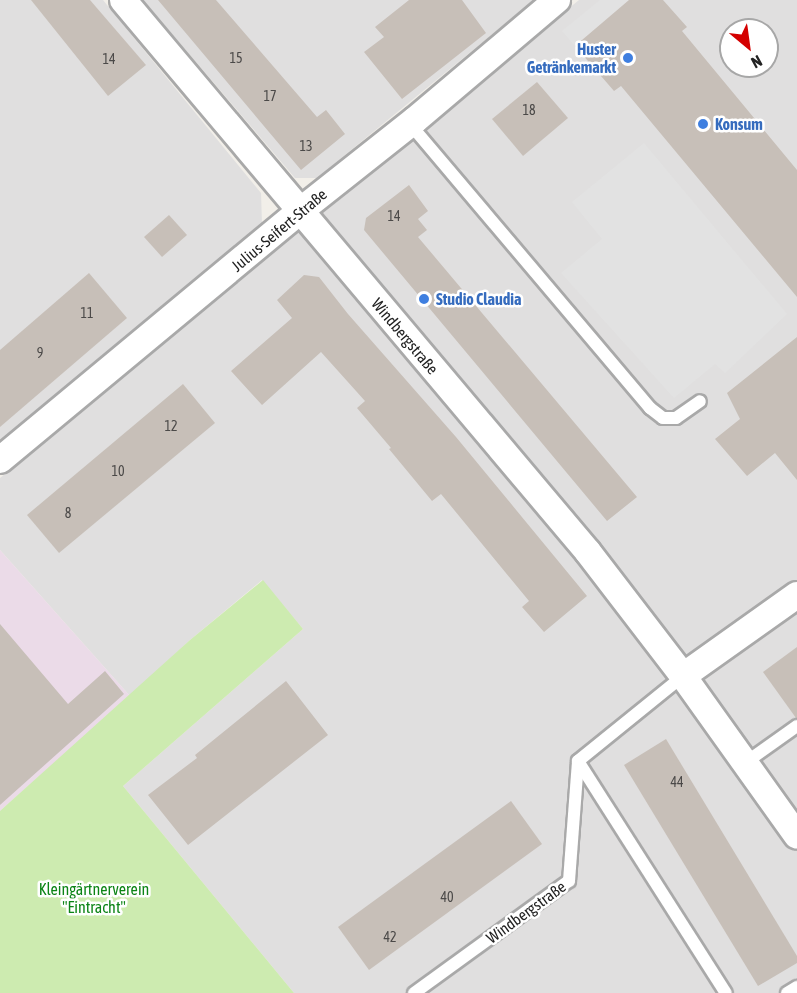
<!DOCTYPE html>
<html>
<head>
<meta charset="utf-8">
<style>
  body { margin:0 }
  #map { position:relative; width:797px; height:993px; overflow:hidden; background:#f2efe9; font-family:"Asap Condensed",sans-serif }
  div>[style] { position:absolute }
  .residential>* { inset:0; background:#e0dfdf }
  .industrial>* { inset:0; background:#ebdbe8 }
  .grass>* { inset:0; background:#cdebb0 }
  .parking>* { inset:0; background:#e2e2e2 }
  .building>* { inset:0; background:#c7bfb8 }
  .roads { filter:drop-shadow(2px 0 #a9a9a9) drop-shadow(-2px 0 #a9a9a9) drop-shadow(0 2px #a9a9a9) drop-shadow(0 -2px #a9a9a9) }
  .service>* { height:12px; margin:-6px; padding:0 6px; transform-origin:6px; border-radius:6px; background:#fff }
  .minor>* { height:26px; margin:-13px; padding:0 13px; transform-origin:13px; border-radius:13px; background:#fff }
  .dots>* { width:16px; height:16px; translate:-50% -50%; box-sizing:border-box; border:3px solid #fff; border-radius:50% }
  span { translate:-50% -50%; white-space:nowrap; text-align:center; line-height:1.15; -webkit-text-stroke:5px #fff; paint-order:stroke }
  .number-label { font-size:14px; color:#4b4948 }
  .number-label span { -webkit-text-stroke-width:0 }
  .shop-label { font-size:16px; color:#366cbe; font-weight:700 }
  .right { translate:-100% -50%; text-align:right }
  .left { translate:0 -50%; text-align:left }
  .street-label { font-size:16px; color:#222 }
  .park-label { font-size:16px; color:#0c8416 }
  .north { position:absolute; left:719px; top:18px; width:60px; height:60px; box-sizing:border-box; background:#fff; border:2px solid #a7a7a7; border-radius:50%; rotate:151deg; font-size:16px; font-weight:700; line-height:24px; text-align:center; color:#222 }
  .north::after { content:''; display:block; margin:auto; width:21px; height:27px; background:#d40000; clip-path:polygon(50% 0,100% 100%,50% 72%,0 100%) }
</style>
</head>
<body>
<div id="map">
  <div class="residential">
    <i style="clip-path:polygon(0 0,103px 0,261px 193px,262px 224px,0 441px)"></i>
    <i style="clip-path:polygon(143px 0,534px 0,317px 178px,295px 178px)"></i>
    <i style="clip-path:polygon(evenodd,579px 0,797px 0,797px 993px,294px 993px,123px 786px,303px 629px,262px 580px,190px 640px,130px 696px,0 550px,0 478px,579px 0,731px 30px,767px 30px,767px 66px,731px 66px,731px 30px)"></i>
  </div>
  <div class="industrial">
    <i style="clip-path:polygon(0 550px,130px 696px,0 811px)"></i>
  </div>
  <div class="grass">
    <i style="clip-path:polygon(263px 580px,303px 629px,123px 786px,294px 993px,0 993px,0 811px,190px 640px)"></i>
  </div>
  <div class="parking">
    <i style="clip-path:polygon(600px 0,629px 0,575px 46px,562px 31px)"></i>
    <i style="clip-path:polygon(644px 143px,787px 314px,725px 373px,715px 364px,674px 398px,561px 273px,602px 239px,572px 202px)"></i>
  </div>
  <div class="building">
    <i style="clip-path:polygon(31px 0,90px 0,146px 65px,108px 96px)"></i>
    <i style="clip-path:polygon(158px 0,216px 0,317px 117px,326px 110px,345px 134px,301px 170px)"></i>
    <i style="clip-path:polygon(409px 0,462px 0,486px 33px,402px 99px,364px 52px,384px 37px,375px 27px)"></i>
    <i style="clip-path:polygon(629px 0,663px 0,687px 27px,682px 31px,797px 170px,797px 297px,621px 86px,614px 91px,575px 46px)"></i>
    <i style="clip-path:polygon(537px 82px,568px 118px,523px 156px,492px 119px)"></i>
    <i style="clip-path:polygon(409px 185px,428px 211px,418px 219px,427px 230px,418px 237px,637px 497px,607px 521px,364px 230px,366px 218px)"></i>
    <i style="clip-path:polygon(169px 215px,187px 235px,162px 257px,144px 237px)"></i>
    <i style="clip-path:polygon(89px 273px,127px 318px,0 427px,0 350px)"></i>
    <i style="clip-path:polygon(304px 275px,319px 277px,348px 314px,456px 437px,587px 596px,544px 632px,522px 607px,529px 601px,441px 494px,432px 501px,389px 449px,391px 448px,357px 408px,365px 401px,321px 352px,262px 405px,231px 371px,292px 318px,277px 300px)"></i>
    <i style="clip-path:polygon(797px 337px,797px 480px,775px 453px,747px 476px,715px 439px,740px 419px,727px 393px)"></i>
    <i style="clip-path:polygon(183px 384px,215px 423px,59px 553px,27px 515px)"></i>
    <i style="clip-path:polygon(0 624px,68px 704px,105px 671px,124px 694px,0 805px)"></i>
    <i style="clip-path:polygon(797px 647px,797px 718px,796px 718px,763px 672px)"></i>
    <i style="clip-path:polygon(286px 681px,328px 735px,188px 845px,148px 795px,197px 758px,195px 755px)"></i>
    <i style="clip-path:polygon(666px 739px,797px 956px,797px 963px,758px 986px,624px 765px)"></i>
    <i style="clip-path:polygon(511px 801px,542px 844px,369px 970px,338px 927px)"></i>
  </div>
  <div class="roads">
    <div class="service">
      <i style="left:410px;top:124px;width:372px;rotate:49.8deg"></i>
      <i style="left:650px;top:408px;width:16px;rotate:38deg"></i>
      <i style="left:663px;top:418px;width:13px"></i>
      <i style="left:676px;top:418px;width:29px;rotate:-35deg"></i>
      <i style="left:578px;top:761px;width:275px;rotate:57.5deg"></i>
      <i style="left:745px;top:763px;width:64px;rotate:-35.4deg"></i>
      <i style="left:414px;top:993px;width:191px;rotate:-35.9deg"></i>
      <i style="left:569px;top:881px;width:120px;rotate:-85.7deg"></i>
      <i style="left:578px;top:761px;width:135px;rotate:-39deg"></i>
      <i style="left:787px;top:993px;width:12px;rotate:-31deg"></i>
    </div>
    <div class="minor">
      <i style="left:123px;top:0;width:722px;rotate:49.89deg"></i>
      <i style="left:588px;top:552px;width:156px;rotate:52.5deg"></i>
      <i style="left:683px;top:676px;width:196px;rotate:54.5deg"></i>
      <i style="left:0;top:460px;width:390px;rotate:-39.7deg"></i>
      <i style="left:300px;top:211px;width:147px;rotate:-38.4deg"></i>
      <i style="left:415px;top:120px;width:186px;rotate:-40.2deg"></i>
      <i style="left:683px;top:676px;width:140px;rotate:-35.4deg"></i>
    </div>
  </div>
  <div class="dots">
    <i style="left:628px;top:58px;background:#3f7fe0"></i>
    <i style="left:703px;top:124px;background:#3f7fe0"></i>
    <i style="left:424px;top:299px;background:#3f7fe0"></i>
  </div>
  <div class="number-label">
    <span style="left:236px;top:58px">15</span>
    <span style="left:109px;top:59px">14</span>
    <span style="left:270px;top:96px">17</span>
    <span style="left:529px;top:110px">18</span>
    <span style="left:306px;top:146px">13</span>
    <span style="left:394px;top:216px">14</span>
    <span style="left:87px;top:313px">11</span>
    <span style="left:40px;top:353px">9</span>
    <span style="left:171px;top:426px">12</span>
    <span style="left:118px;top:471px">10</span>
    <span style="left:68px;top:513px">8</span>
    <span style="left:677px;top:782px">44</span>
    <span style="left:447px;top:897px">40</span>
    <span style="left:390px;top:937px">42</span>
  </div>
  <div class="shop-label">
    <span class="right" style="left:616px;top:58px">Huster<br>Getränkemarkt</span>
    <span class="left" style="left:715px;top:124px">Konsum</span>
    <span class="left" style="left:436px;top:299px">Studio Claudia</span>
  </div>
  <div class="street-label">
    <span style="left:279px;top:230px;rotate:-40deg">Julius-Seifert-Straße</span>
    <span style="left:405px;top:336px;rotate:50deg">Windbergstraße</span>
    <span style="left:526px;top:912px;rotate:-36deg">Windbergstraße</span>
  </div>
  <div class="park-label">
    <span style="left:94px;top:898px">Kleingärtnerverein<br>"Eintracht"</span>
  </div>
  <div class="north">N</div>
</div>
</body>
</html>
